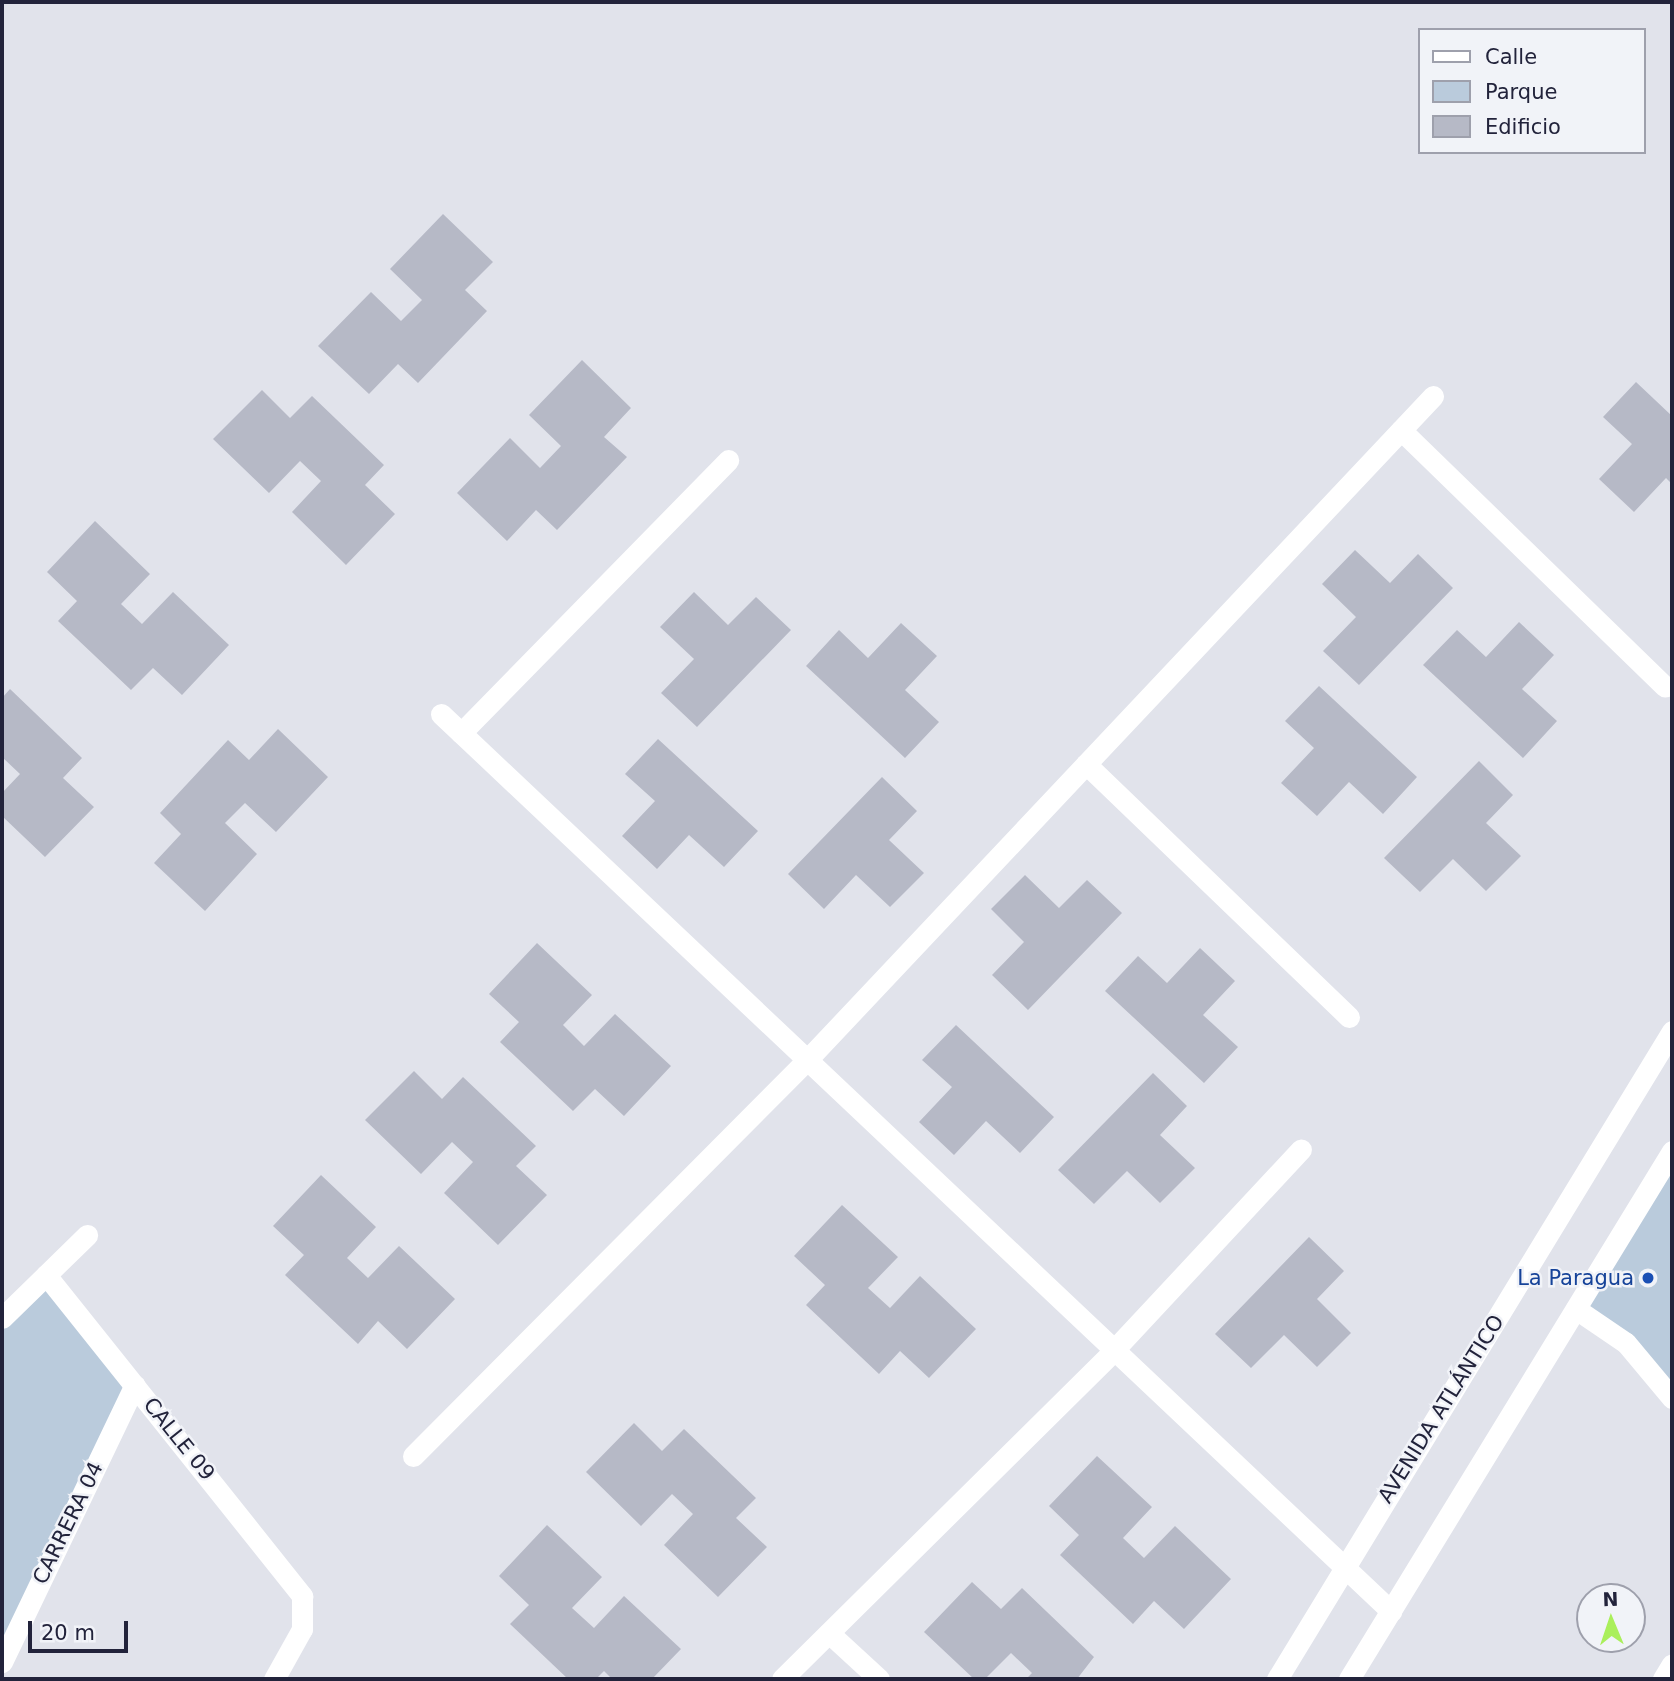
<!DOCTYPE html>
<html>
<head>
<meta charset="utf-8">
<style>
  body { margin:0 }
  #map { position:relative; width:1674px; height:1681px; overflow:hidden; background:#e1e3eb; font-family:"DejaVu Sans",sans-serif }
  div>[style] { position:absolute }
  .green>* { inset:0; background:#bacbdc }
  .building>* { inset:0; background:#b6b9c6 }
  .minor>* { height:21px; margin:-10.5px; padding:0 10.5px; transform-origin:10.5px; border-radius:10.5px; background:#fff }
  .dots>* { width:19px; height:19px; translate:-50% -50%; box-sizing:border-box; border:4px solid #f1f3f8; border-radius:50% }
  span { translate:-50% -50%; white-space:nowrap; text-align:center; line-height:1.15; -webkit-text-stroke:5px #f1f3f8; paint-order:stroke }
  .transit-label { font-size:21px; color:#164399 }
  .right { translate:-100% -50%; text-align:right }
  .street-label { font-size:21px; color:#22233b }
  .frame { position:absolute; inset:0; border:4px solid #22233b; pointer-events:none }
  .legend { position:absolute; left:1418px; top:28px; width:228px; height:126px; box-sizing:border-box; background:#f1f3f8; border:2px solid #9ea0ac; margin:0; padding:9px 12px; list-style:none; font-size:21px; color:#22233b }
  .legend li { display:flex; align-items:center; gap:14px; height:35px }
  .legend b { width:35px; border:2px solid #9ea0ac }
  .north { position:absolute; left:1576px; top:1583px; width:70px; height:70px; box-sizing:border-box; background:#f1f3f8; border:2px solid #9ea0ac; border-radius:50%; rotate:358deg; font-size:19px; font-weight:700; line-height:28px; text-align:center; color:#22233b }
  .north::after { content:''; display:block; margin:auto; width:24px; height:32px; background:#aaef5b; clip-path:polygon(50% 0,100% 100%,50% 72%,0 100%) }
  .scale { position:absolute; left:28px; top:1621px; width:100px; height:32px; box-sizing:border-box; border:4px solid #22233b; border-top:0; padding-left:9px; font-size:21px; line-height:24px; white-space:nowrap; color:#22233b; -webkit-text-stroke:5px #f1f3f8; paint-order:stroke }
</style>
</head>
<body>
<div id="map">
  <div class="green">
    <i style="clip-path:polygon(1672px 1151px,1672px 1398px,1576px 1309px)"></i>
    <i style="clip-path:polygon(46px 1275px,135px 1385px,2px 1662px,2px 1318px)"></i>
  </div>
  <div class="building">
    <i style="clip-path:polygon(443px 214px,493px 262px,465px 290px,487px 311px,418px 383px,398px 364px,369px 394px,318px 346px,371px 292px,401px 321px,422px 300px,390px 269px)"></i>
    <i style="clip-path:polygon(582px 360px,631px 408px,604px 437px,627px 457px,557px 530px,536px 510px,507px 541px,457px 493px,510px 438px,540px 468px,561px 446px,529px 415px)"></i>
    <i style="clip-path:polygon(1636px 382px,1672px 416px,1672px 484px,1666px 478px,1634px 512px,1599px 479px,1632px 444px,1603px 417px)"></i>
    <i style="clip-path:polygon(262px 390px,290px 418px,312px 396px,384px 465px,365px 485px,395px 514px,346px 565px,292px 512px,321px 481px,300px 461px,269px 493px,213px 439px)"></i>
    <i style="clip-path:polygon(95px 521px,150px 574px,121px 604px,142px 624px,173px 592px,229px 645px,182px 695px,153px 668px,131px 690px,58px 621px,77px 601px,47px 572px)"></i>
    <i style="clip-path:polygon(1355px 550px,1390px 583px,1418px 554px,1453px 588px,1359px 685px,1323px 651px,1356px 617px,1322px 584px)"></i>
    <i style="clip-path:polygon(694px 592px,728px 625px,756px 597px,791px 630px,697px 727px,661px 693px,694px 659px,660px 627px)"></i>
    <i style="clip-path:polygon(1519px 622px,1554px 655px,1522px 689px,1557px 721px,1523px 758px,1423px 665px,1457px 630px,1486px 657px)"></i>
    <i style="clip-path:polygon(901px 623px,937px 656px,905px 690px,939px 722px,905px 758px,806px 666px,839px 630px,868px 658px)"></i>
    <i style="clip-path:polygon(1319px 686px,1417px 777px,1383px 814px,1349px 782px,1317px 816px,1281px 783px,1314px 748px,1285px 721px)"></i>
    <i style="clip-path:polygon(10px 689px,82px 758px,63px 778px,94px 807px,45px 857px,2px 816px,2px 793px,20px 774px,2px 757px,2px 698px)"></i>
    <i style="clip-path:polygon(278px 729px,328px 777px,276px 832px,245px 803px,225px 823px,257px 854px,205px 911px,154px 863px,181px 834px,160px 813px,228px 740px,249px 760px)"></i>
    <i style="clip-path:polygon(658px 739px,758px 831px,724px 867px,689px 835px,657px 869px,622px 836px,655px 801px,625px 774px)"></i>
    <i style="clip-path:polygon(1479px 761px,1513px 795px,1486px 823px,1521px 856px,1486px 891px,1453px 859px,1420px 892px,1384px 858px)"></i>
    <i style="clip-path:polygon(882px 777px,917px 811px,889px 840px,924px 873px,890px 907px,856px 875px,824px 909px,788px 874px)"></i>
    <i style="clip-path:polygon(1025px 875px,1059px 908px,1087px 880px,1122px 913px,1028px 1010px,992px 975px,1024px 942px,991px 909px)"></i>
    <i style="clip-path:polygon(537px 943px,592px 995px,563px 1025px,584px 1046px,615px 1014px,671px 1066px,624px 1116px,595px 1089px,573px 1111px,500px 1042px,519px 1022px,489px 994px)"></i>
    <i style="clip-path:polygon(1200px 948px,1235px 981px,1203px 1015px,1238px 1047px,1204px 1083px,1105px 991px,1138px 956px,1167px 983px)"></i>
    <i style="clip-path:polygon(956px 1025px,1054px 1117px,1020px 1153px,986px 1121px,954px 1155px,919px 1122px,952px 1087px,922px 1060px)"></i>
    <i style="clip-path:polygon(414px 1071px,442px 1099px,463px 1077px,536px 1146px,516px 1166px,547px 1195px,498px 1245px,444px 1193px,473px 1162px,452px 1142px,421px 1174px,365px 1120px)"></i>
    <i style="clip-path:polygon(1153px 1073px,1187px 1106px,1160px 1135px,1195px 1168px,1160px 1203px,1127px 1171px,1094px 1204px,1058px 1170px)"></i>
    <i style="clip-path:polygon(321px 1175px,376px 1227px,347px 1258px,368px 1278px,399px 1246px,455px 1299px,407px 1349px,378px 1321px,358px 1344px,285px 1275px,304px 1255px,273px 1226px)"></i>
    <i style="clip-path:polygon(842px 1205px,898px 1257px,868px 1288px,890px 1308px,920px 1276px,976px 1329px,929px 1378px,900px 1351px,879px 1374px,806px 1305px,825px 1285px,794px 1256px)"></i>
    <i style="clip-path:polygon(1309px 1237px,1344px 1271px,1317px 1299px,1351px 1333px,1317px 1367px,1284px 1335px,1251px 1368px,1215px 1334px)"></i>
    <i style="clip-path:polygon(634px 1423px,662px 1451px,684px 1429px,756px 1498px,736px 1518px,767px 1547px,718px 1597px,664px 1545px,693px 1514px,672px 1494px,641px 1526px,586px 1472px)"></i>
    <i style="clip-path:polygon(1097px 1456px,1152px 1507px,1123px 1538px,1144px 1558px,1175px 1526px,1231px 1579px,1184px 1629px,1154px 1601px,1133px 1624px,1060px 1555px,1079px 1535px,1049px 1506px)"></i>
    <i style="clip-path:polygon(547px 1525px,602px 1577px,572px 1608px,594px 1628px,624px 1596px,681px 1649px,652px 1679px,612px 1679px,604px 1671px,596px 1679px,568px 1679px,510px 1624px,529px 1605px,499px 1576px)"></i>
    <i style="clip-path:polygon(972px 1582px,1001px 1609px,1022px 1588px,1094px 1657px,1077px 1679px,1026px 1679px,1032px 1673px,1011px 1653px,985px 1679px,974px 1679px,924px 1632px)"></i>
  </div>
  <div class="minor">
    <i style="left:1401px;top:430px;width:368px;rotate:44.2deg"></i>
    <i style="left:441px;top:714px;width:1307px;rotate:43.36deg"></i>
    <i style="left:461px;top:733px;width:382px;rotate:-45.6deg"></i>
    <i style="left:1086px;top:764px;width:365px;rotate:43.9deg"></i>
    <i style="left:46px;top:1275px;width:411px;rotate:51.4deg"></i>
    <i style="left:302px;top:1596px;width:33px;rotate:90deg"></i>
    <i style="left:302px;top:1629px;width:57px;rotate:119.2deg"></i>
    <i style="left:1576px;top:1309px;width:60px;rotate:34.2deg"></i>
    <i style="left:1626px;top:1343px;width:72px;rotate:50.1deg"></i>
    <i style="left:2px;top:1318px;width:119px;rotate:-44.3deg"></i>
    <i style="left:413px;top:1456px;width:557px;rotate:-45.15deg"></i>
    <i style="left:806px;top:1061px;width:914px;rotate:-46.68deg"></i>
    <i style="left:829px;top:1633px;width:68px;rotate:42.6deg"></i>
    <i style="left:2px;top:1662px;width:307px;rotate:-64.4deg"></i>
    <i style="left:782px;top:1679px;width:465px;rotate:-44.7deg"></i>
    <i style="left:1112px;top:1352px;width:277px;rotate:-47deg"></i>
    <i style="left:1277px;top:1679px;width:759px;rotate:-58.63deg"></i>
    <i style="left:1349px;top:1679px;width:619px;rotate:-58.54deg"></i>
    <i style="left:1663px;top:1679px;width:17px;rotate:-59deg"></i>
  </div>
  <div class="dots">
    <i style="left:1648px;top:1278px;background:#1a4fb4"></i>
  </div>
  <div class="transit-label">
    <span class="right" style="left:1634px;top:1278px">La Paragua</span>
  </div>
  <div class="street-label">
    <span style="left:1441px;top:1409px;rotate:-58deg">AVENIDA ATLÁNTICO</span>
    <span style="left:179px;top:1439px;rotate:51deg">CALLE 09</span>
    <span style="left:68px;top:1523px;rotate:-64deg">CARRERA 04</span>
  </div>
  <div class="frame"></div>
  <ul class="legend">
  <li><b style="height:9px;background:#fff"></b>Calle</li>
  <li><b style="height:19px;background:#bacbdc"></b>Parque</li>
  <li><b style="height:19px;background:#b6b9c6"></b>Edificio</li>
  </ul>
  <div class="north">N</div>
  <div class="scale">20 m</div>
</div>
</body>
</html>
